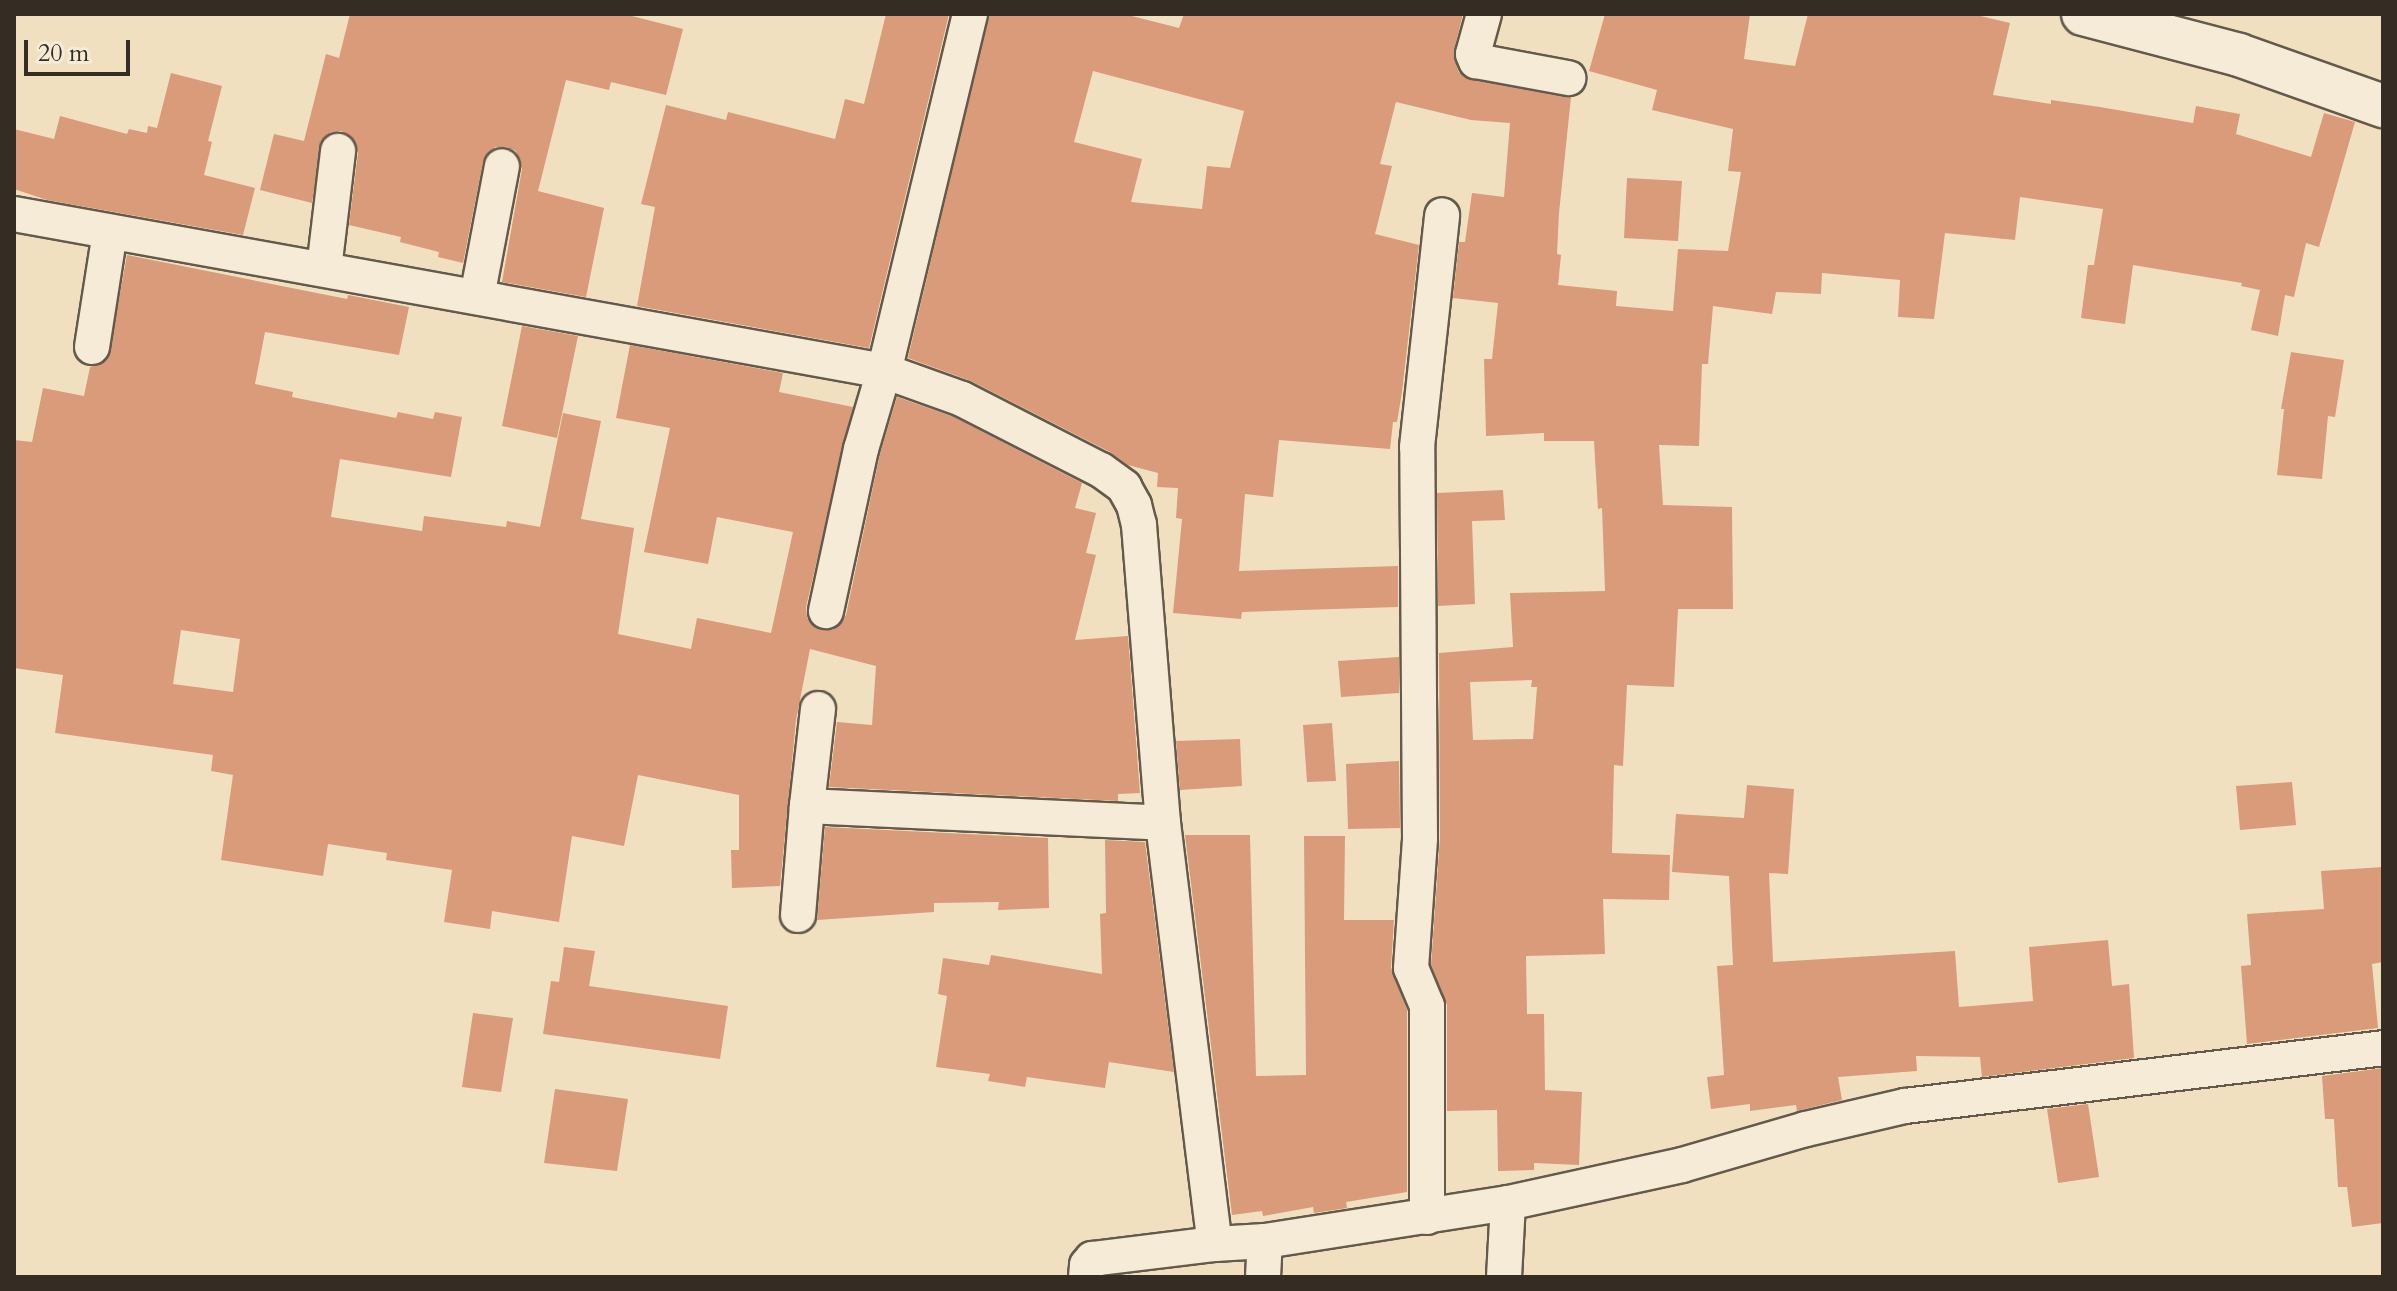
<!DOCTYPE html>
<html>
<head>
<meta charset="utf-8">
<style>
  body { margin:0 }
  #map { position:relative; width:2397px; height:1291px; overflow:hidden; background:#f0e0c0; font-family:Cardo,serif }
  div>[style] { position:absolute }
  .building>* { inset:0; background:#d99b79 }
  .roads { filter:drop-shadow(2px 0 #645a4b) drop-shadow(-2px 0 #645a4b) drop-shadow(0 2px #645a4b) drop-shadow(0 -2px #645a4b) }
  .minor>* { height:34px; margin:-17px; padding:0 17px; transform-origin:17px; border-radius:17px; background:#f5ebd6 }
  .tertiary>* { height:42px; margin:-21px; padding:0 21px; transform-origin:21px; border-radius:21px; background:#f5ebd6 }
  span { translate:-50% -50%; white-space:nowrap; text-align:center; line-height:1.15; -webkit-text-stroke:6px #f5ebd6; paint-order:stroke }
  .frame { position:absolute; inset:0; border:16px solid #352d24; pointer-events:none }
  .scale { position:absolute; left:24px; top:40px; width:106px; height:36px; box-sizing:border-box; border:4px solid #352d24; border-top:0; padding-left:10px; font-size:24px; line-height:28px; white-space:nowrap; color:#352d24; -webkit-text-stroke:6px #f5ebd6; paint-order:stroke }
</style>
</head>
<body>
<div id="map">
  <div class="building">
    <i style="clip-path:polygon(350px 14px,624px 14px,683px 29px,666px 95px,611px 82px,609px 90px,566px 80px,538px 191px,604px 208px,586px 297px,502px 282px,522px 169px,516px 151px,506px 147px,495px 147px,483px 162px,463px 263px,438px 257px,439px 252px,400px 242px,401px 237px,349px 225px,358px 153px,351px 136px,341px 131px,331px 132px,322px 140px,312px 203px,260px 190px,274px 134px,304px 141px,326px 54px,339px 58px)"></i>
    <i style="clip-path:polygon(886px 14px,949px 14px,869px 348px,637px 306px,655px 207px,641px 204px,666px 105px,726px 120px,728px 112px,835px 139px,845px 99px,864px 104px)"></i>
    <i style="clip-path:polygon(evenodd,989px 14px,1124px 14px,1179px 28px,1184px 14px,1463px 14px,1454px 50px,1458px 71px,1464px 77px,1571px 97px,1559px 213px,1557px 254px,1561px 255px,1558px 285px,1617px 291px,1616px 306px,1673px 311px,1678px 249px,1728px 251px,1741px 172px,1728px 171px,1733px 129px,1652px 110px,1657px 90px,1589px 71px,1605px 14px,1750px 14px,1744px 59px,1795px 66px,1808px 14px,1972px 14px,2010px 23px,1993px 95px,2051px 104px,2051px 100px,2100px 107px,2193px 123px,2196px 106px,2240px 114px,2236px 134px,2311px 157px,2324px 113px,2355px 122px,2319px 247px,2306px 243px,2294px 297px,2285px 295px,2278px 336px,2251px 330px,2260px 290px,2241px 286px,2242px 283px,2133px 265px,2125px 324px,2081px 318px,2088px 265px,2094px 265px,2103px 209px,2020px 197px,2015px 240px,1945px 233px,1934px 319px,1898px 317px,1900px 280px,1822px 273px,1821px 294px,1776px 292px,1772px 314px,1713px 306px,1708px 364px,1702px 364px,1699px 446px,1659px 445px,1663px 505px,1732px 507px,1733px 609px,1678px 609px,1674px 687px,1627px 685px,1623px 766px,1614px 765px,1612px 853px,1670px 855px,1669px 900px,1603px 899px,1605px 954px,1526px 956px,1527px 1014px,1544px 1014px,1545px 1090px,1582px 1092px,1579px 1165px,1534px 1163px,1534px 1170px,1498px 1171px,1497px 1110px,1447px 1111px,1447px 1005px,1431px 965px,1440px 838px,1439px 653px,1513px 647px,1510px 593px,1605px 591px,1602px 508px,1598px 509px,1594px 441px,1544px 441px,1544px 433px,1486px 436px,1484px 359px,1492px 359px,1498px 303px,1453px 298px,1459px 242px,1465px 242px,1472px 193px,1504px 197px,1510px 123px,1471px 120px,1396px 102px,1380px 164px,1392px 166px,1375px 234px,1419px 245px,1402px 392px,1397px 422px,1393px 422px,1390px 449px,1279px 440px,1273px 497px,1245px 494px,1239px 571px,1398px 566px,1398px 607px,1242px 612px,1241px 619px,1173px 613px,1182px 519px,1176px 518px,1178px 488px,1157px 487px,1158px 473px,1128px 465px,1110px 452px,971px 381px,908px 358px,989px 14px,1093px 71px,1244px 111px,1230px 168px,1207px 166px,1202px 209px,1131px 202px,1142px 159px,1074px 142px,1093px 71px,989px 14px,1532px 680px,1531px 687px,1537px 687px,1533px 739px,1473px 740px,1470px 682px,1532px 680px)"></i>
    <i style="clip-path:polygon(171px 73px,222px 86px,208px 141px,212px 142px,204px 175px,255px 188px,243px 235px,47px 200px,14px 189px,14px 129px,54px 139px,60px 116px,127px 134px,129px 129px,147px 133px,148px 126px,157px 128px)"></i>
    <i style="clip-path:polygon(1627px 178px,1682px 181px,1678px 241px,1624px 238px)"></i>
    <i style="clip-path:polygon(evenodd,127px 255px,347px 299px,348px 295px,409px 307px,399px 355px,265px 332px,255px 384px,293px 392px,292px 397px,396px 418px,398px 412px,433px 419px,435px 412px,462px 417px,451px 477px,340px 459px,331px 517px,422px 531px,424px 516px,506px 527px,507px 521px,540px 527px,563px 413px,601px 421px,581px 519px,634px 528px,618px 634px,691px 649px,697px 618px,771px 633px,793px 532px,717px 517px,708px 564px,644px 552px,670px 428px,616px 418px,630px 345px,783px 373px,779px 392px,853px 407px,806px 607px,807px 618px,821px 630px,833px 630px,846px 615px,880px 454px,897px 397px,954px 417px,1082px 483px,1075px 508px,1096px 513px,1086px 553px,1096px 555px,1075px 640px,1128px 636px,1140px 793px,1118px 794px,1118px 801px,829px 787px,837px 722px,872px 725px,876px 666px,810px 649px,796px 720px,780px 886px,732px 888px,731px 850px,739px 850px,739px 795px,638px 775px,624px 846px,572px 836px,559px 922px,492px 911px,490px 929px,444px 922px,452px 870px,386px 860px,387px 853px,328px 844px,323px 876px,221px 860px,233px 775px,211px 771px,213px 755px,55px 733px,63px 675px,14px 668px,14px 440px,32px 442px,43px 388px,84px 396px,90px 367px,108px 359px,127px 255px,181px 630px,240px 639px,233px 692px,173px 684px,181px 630px)"></i>
    <i style="clip-path:polygon(522px 326px,578px 336px,557px 438px,502px 426px)"></i>
    <i style="clip-path:polygon(2291px 352px,2344px 360px,2335px 417px,2328px 416px,2322px 479px,2277px 475px,2284px 409px,2281px 409px)"></i>
    <i style="clip-path:polygon(1503px 490px,1505px 520px,1472px 521px,1475px 604px,1438px 606px,1437px 493px)"></i>
    <i style="clip-path:polygon(1399px 657px,1399px 693px,1341px 697px,1338px 661px)"></i>
    <i style="clip-path:polygon(1332px 723px,1336px 781px,1307px 782px,1303px 725px)"></i>
    <i style="clip-path:polygon(1240px 739px,1242px 786px,1180px 790px,1176px 741px)"></i>
    <i style="clip-path:polygon(1399px 761px,1400px 828px,1348px 829px,1346px 764px)"></i>
    <i style="clip-path:polygon(2292px 782px,2296px 825px,2240px 830px,2236px 786px)"></i>
    <i style="clip-path:polygon(1747px 785px,1794px 789px,1788px 874px,1769px 873px,1773px 962px,1955px 951px,1959px 1007px,2033px 1001px,2029px 947px,2108px 940px,2112px 986px,2129px 984px,2134px 1058px,1982px 1077px,1980px 1057px,1916px 1056px,1917px 1071px,1838px 1077px,1842px 1100px,1797px 1111px,1796px 1105px,1750px 1111px,1750px 1104px,1711px 1109px,1707px 1077px,1724px 1075px,1717px 966px,1733px 965px,1729px 876px,1672px 872px,1676px 814px,1744px 818px)"></i>
    <i style="clip-path:polygon(825px 827px,1048px 838px,1049px 908px,998px 910px,999px 902px,934px 903px,934px 912px,817px 920px)"></i>
    <i style="clip-path:polygon(1185px 835px,1250px 835px,1256px 1076px,1306px 1075px,1304px 836px,1345px 836px,1344px 920px,1394px 920px,1391px 967px,1407px 1010px,1407px 1192px,1346px 1202px,1347px 1208px,1314px 1213px,1313px 1207px,1263px 1216px,1262px 1211px,1232px 1215px)"></i>
    <i style="clip-path:polygon(1105px 840px,1145px 842px,1174px 1072px,1109px 1062px,1105px 1088px,1027px 1077px,1025px 1087px,988px 1081px,990px 1074px,936px 1067px,947px 996px,938px 994px,943px 958px,989px 965px,991px 955px,1102px 974px,1100px 914px,1106px 913px)"></i>
    <i style="clip-path:polygon(2383px 867px,2383px 962px,2372px 964px,2378px 1028px,2247px 1044px,2241px 966px,2251px 965px,2247px 914px,2324px 909px,2321px 871px)"></i>
    <i style="clip-path:polygon(564px 947px,595px 951px,589px 986px,728px 1006px,720px 1059px,543px 1034px,551px 981px,559px 982px)"></i>
    <i style="clip-path:polygon(473px 1013px,513px 1018px,501px 1092px,462px 1087px)"></i>
    <i style="clip-path:polygon(2383px 1068px,2383px 1223px,2352px 1227px,2347px 1187px,2338px 1187px,2334px 1119px,2325px 1119px,2322px 1076px)"></i>
    <i style="clip-path:polygon(555px 1089px,628px 1099px,617px 1171px,544px 1163px)"></i>
    <i style="clip-path:polygon(2088px 1104px,2099px 1177px,2058px 1183px,2047px 1109px)"></i>
  </div>
  <div class="roads">
    <div class="minor">
      <i style="left:970px;top:14px;width:367px;rotate:103.5deg"></i>
      <i style="left:884px;top:371px;width:83px;rotate:19.7deg"></i>
      <i style="left:962px;top:399px;width:156px;rotate:27.1deg"></i>
      <i style="left:1101px;top:470px;width:29px;rotate:36deg"></i>
      <i style="left:1124px;top:487px;width:21px;rotate:61deg"></i>
      <i style="left:1134px;top:505px;width:21px;rotate:76deg"></i>
      <i style="left:1139px;top:525px;width:299px;rotate:85.4deg"></i>
      <i style="left:1163px;top:823px;width:424px;rotate:83deg"></i>
      <i style="left:1215px;top:1244px;width:50px;rotate:-3.4deg"></i>
      <i style="left:1265px;top:1241px;width:246px;rotate:-8.9deg"></i>
      <i style="left:1508px;top:1203px;width:178px;rotate:-12.3deg"></i>
      <i style="left:1682px;top:1165px;width:129px;rotate:-16.2deg"></i>
      <i style="left:1806px;top:1129px;width:102px;rotate:-13.1deg"></i>
      <i style="left:1905px;top:1106px;width:482px;rotate:-6.9deg"></i>
      <i style="left:1484px;top:14px;width:41px;rotate:105.4deg"></i>
      <i style="left:1473px;top:54px;width:8px;rotate:67deg"></i>
      <i style="left:1476px;top:61px;width:94px;rotate:10.5deg"></i>
      <i style="left:14px;top:214px;width:884px;rotate:10.23deg"></i>
      <i style="left:884px;top:371px;width:81px;rotate:106.4deg"></i>
      <i style="left:861px;top:449px;width:166px;rotate:102.2deg"></i>
      <i style="left:324px;top:269px;width:119px;rotate:-83.2deg"></i>
      <i style="left:477px;top:297px;width:133px;rotate:-79.2deg"></i>
      <i style="left:92px;top:347px;width:116px;rotate:-81.1deg"></i>
      <i style="left:818px;top:709px;width:98px;rotate:96.5deg"></i>
      <i style="left:807px;top:806px;width:356px;rotate:2.7deg"></i>
      <i style="left:798px;top:915px;width:109px;rotate:-85.3deg"></i>
      <i style="left:1427px;top:1217px;width:211px;rotate:-90deg"></i>
      <i style="left:1427px;top:1006px;width:41px;rotate:-112.8deg"></i>
      <i style="left:1411px;top:968px;width:130px;rotate:-86deg"></i>
      <i style="left:1420px;top:838px;width:391px;rotate:-90.4deg"></i>
      <i style="left:1417px;top:447px;width:233px;rotate:-83.8deg"></i>
      <i style="left:1086px;top:1277px;width:12px;rotate:-85deg"></i>
      <i style="left:1087px;top:1265px;width:8px;rotate:-50deg"></i>
      <i style="left:1092px;top:1259px;width:124px;rotate:-7deg"></i>
      <i style="left:1263px;top:1277px;width:36px;rotate:-87deg"></i>
      <i style="left:1504px;top:1277px;width:74px;rotate:-86.9deg"></i>
    </div>
    <div class="tertiary">
      <i style="left:2083px;top:14px;width:161px;rotate:14.7deg"></i>
      <i style="left:2239px;top:55px;width:153px;rotate:19.5deg"></i>
    </div>
  </div>
  <div class="frame"></div>
  <div class="scale">20 m</div>
</div>
</body>
</html>
